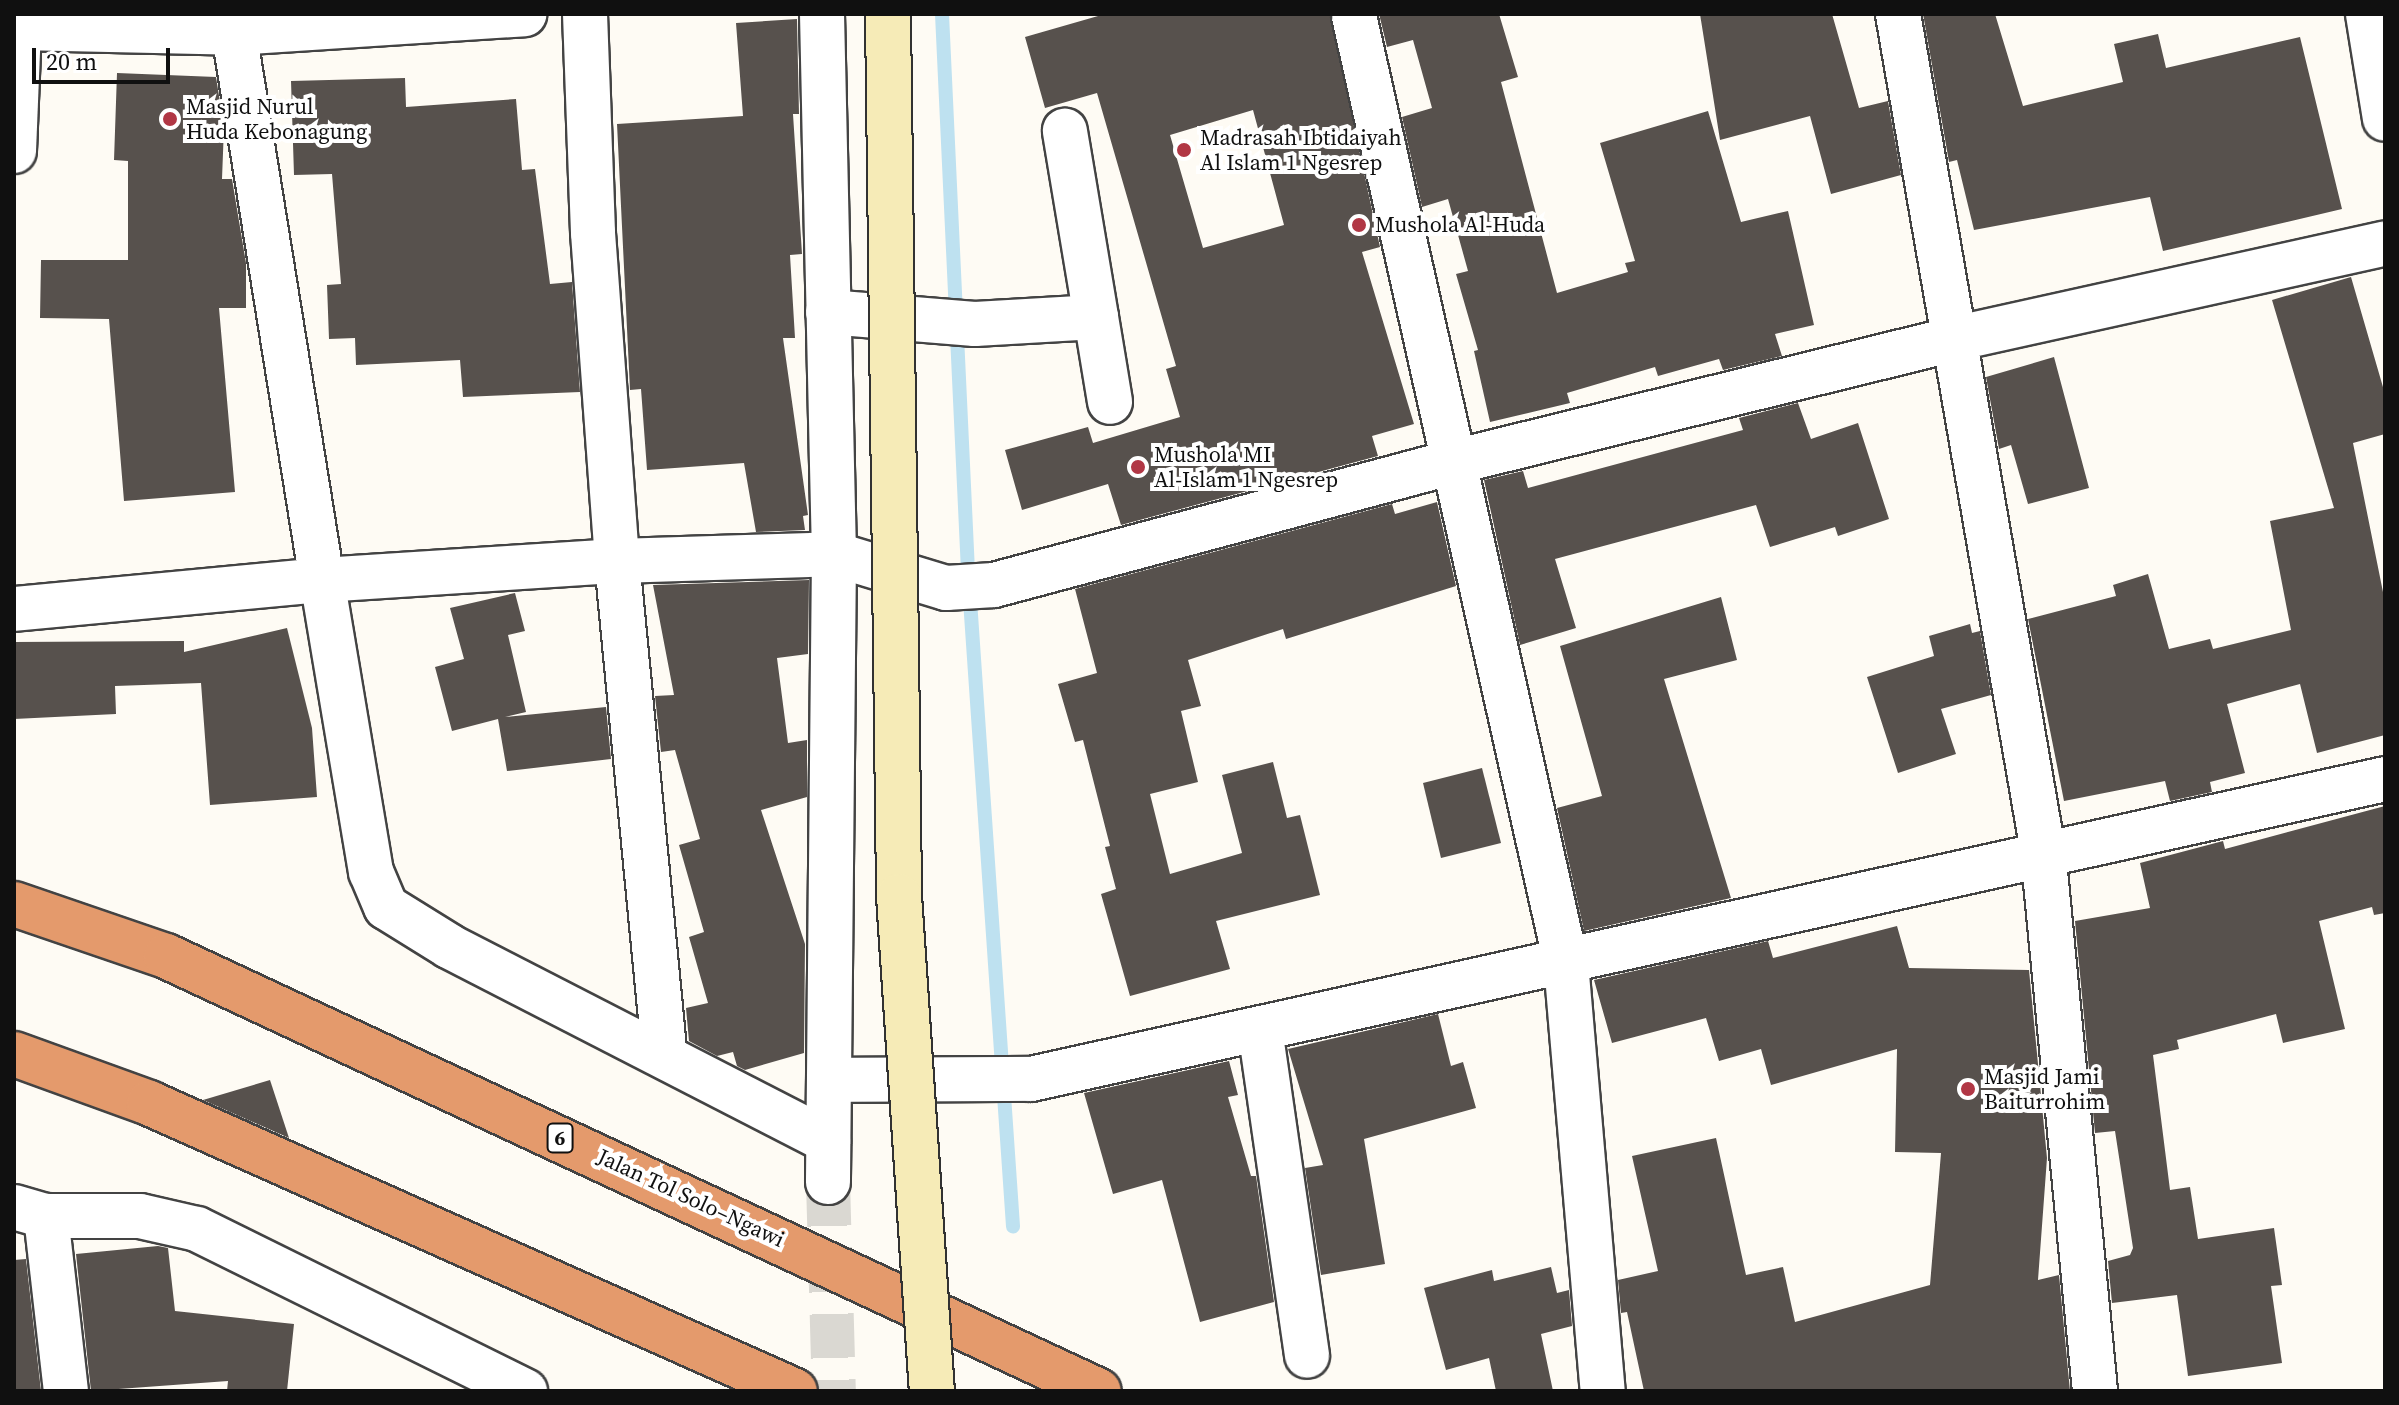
<!DOCTYPE html>
<html>
<head>
<meta charset="utf-8">
<style>
  body { margin:0 }
  #map { position:relative; width:2399px; height:1405px; overflow:hidden; background:#fefbf4; font-family:"Source Serif 4",serif }
  div>[style] { position:absolute }
  .stream>* { height:14px; margin:-7px; padding:0 7px; transform-origin:7px; border-radius:7px; background:#bee1f0 }
  .building>* { inset:0; background:#57514d }
  .street-tunnel>* { height:44px; margin-top:-22px; transform-origin:0; background:repeating-linear-gradient(90deg,#dad8d2 0 44px,transparent 0 66px) }
  .roads { filter:drop-shadow(2px 0 #434343) drop-shadow(-2px 0 #434343) drop-shadow(0 2px #434343) drop-shadow(0 -2px #434343) }
  .street>* { height:44px; margin:-22px; padding:0 22px; transform-origin:22px; border-radius:22px; background:#fff }
  .highway>* { height:44px; margin:-22px; padding:0 22px; transform-origin:22px; border-radius:22px; background:#e49a6c }
  .bridges { filter:drop-shadow(2px 0 #323232) drop-shadow(-2px 0 #323232) drop-shadow(0 2px #323232) drop-shadow(0 -2px #323232) }
  .secondary-bridge>* { height:44px; margin:-22px; padding:0 22px; transform-origin:22px; border-radius:22px; background:#f6ebb7 }
  .dots>* { width:22px; height:22px; translate:-50% -50%; box-sizing:border-box; border:4px solid #fff; border-radius:50% }
  span { translate:-50% -50%; white-space:nowrap; text-align:center; line-height:1.15; -webkit-text-stroke:8px #fff; paint-order:stroke }
  .shield-label span { padding:2px 6px; background:#fff; border:2px solid; border-radius:6px; -webkit-text-stroke-width:0 }
  .shield-label { font-size:20px; color:#101010; font-weight:700 }
  .poi-label { font-size:22px; color:#101010 }
  .left { translate:0 -50%; text-align:left }
  .street-label { font-size:22px; color:#101010 }
  .frame { position:absolute; inset:0; border:16px solid #101010; pointer-events:none }
  .scale { position:absolute; left:32px; top:48px; width:138px; height:36px; box-sizing:border-box; border:4px solid #101010; border-top:0; padding-left:10px; font-size:24px; line-height:28px; white-space:nowrap; color:#101010; -webkit-text-stroke:6px #fff; paint-order:stroke }
</style>
</head>
<body>
<div id="map">
  <div class="stream">
    <i style="left:942px;top:14px;width:558px;rotate:87.33deg"></i>
    <i style="left:968px;top:571px;width:657px;rotate:86.07deg"></i>
  </div>
  <div class="building">
    <i style="clip-path:polygon(evenodd,1105px 14px,1330px 14px,1380px 247px,1362px 252px,1414px 424px,1372px 436px,1378px 456px,1121px 525px,1108px 484px,1022px 510px,1005px 450px,1088px 427px,1093px 443px,1180px 417px,1166px 369px,1176px 366px,1097px 93px,1045px 108px,1025px 37px,1105px 14px,1253px 110px,1284px 225px,1203px 248px,1170px 135px,1253px 110px)"></i>
    <i style="clip-path:polygon(1379px 14px,1499px 14px,1518px 77px,1501px 82px,1557px 293px,1628px 272px,1625px 263px,1635px 261px,1600px 143px,1708px 111px,1741px 222px,1788px 211px,1814px 325px,1775px 334px,1782px 356px,1723px 370px,1719px 359px,1658px 376px,1655px 367px,1567px 393px,1570px 403px,1490px 422px,1474px 351px,1478px 350px,1456px 274px,1468px 271px,1448px 199px,1422px 207px,1402px 117px,1432px 108px,1413px 40px,1387px 47px)"></i>
    <i style="clip-path:polygon(1700px 14px,1832px 14px,1859px 108px,1888px 101px,1901px 175px,1831px 194px,1810px 116px,1720px 140px)"></i>
    <i style="clip-path:polygon(1923px 14px,1995px 14px,2023px 106px,2123px 82px,2114px 44px,2158px 34px,2166px 68px,2300px 37px,2342px 209px,2163px 251px,2150px 197px,1974px 230px,1957px 160px,1949px 162px)"></i>
    <i style="clip-path:polygon(797px 19px,799px 114px,793px 114px,802px 254px,790px 255px,795px 338px,783px 338px,808px 515px,803px 516px,805px 530px,756px 532px,744px 463px,647px 470px,641px 389px,630px 390px,617px 124px,743px 116px,736px 23px)"></i>
    <i style="clip-path:polygon(117px 73px,216px 77px,224px 127px,222px 179px,232px 179px,246px 263px,246px 308px,219px 308px,235px 492px,124px 501px,109px 319px,40px 318px,41px 260px,128px 260px,128px 161px,114px 160px)"></i>
    <i style="clip-path:polygon(405px 78px,406px 107px,516px 99px,522px 170px,535px 169px,550px 284px,572px 282px,580px 392px,463px 397px,460px 360px,356px 365px,355px 338px,329px 339px,327px 285px,341px 284px,332px 174px,294px 175px,291px 81px)"></i>
    <i style="clip-path:polygon(2351px 277px,2385px 394px,2385px 434px,2353px 443px,2385px 602px,2385px 735px,2317px 753px,2300px 684px,2227px 704px,2245px 773px,2210px 782px,2212px 792px,2170px 801px,2165px 781px,2064px 801px,2028px 619px,2116px 596px,2113px 585px,2148px 574px,2169px 649px,2210px 639px,2213px 649px,2291px 630px,2270px 521px,2334px 508px,2272px 300px)"></i>
    <i style="clip-path:polygon(2054px 357px,2089px 488px,2028px 504px,2011px 445px,1999px 449px,1986px 377px)"></i>
    <i style="clip-path:polygon(1798px 403px,1811px 439px,1858px 423px,1889px 519px,1838px 536px,1835px 527px,1770px 547px,1756px 505px,1555px 559px,1576px 628px,1520px 645px,1484px 480px,1523px 471px,1528px 488px,1743px 430px,1739px 418px)"></i>
    <i style="clip-path:polygon(1437px 502px,1456px 586px,1286px 639px,1283px 629px,1188px 660px,1201px 706px,1181px 711px,1198px 782px,1150px 794px,1170px 874px,1242px 853px,1222px 775px,1273px 762px,1287px 818px,1300px 815px,1320px 895px,1216px 921px,1230px 969px,1130px 996px,1101px 894px,1116px 889px,1105px 847px,1110px 846px,1083px 740px,1075px 742px,1058px 684px,1097px 673px,1075px 589px,1392px 504px,1395px 514px)"></i>
    <i style="clip-path:polygon(809px 580px,808px 654px,777px 658px,788px 743px,807px 740px,807px 797px,761px 810px,805px 944px,804px 1053px,745px 1070px,737px 1066px,733px 1052px,717px 1056px,689px 1041px,686px 1008px,708px 1003px,689px 937px,704px 932px,679px 845px,700px 839px,675px 750px,661px 752px,655px 696px,674px 695px,653px 585px)"></i>
    <i style="clip-path:polygon(515px 593px,525px 631px,508px 635px,526px 712px,505px 717px,606px 707px,611px 759px,507px 771px,498px 719px,452px 731px,435px 667px,464px 659px,450px 608px)"></i>
    <i style="clip-path:polygon(1721px 597px,1737px 660px,1664px 679px,1731px 898px,1584px 931px,1557px 808px,1602px 796px,1560px 646px)"></i>
    <i style="clip-path:polygon(1970px 624px,1972px 633px,1980px 631px,1991px 695px,1941px 709px,1956px 754px,1898px 773px,1867px 677px,1934px 656px,1929px 636px)"></i>
    <i style="clip-path:polygon(287px 628px,312px 728px,317px 797px,210px 805px,201px 683px,115px 686px,116px 714px,14px 719px,14px 642px,184px 641px,184px 652px)"></i>
    <i style="clip-path:polygon(1482px 768px,1501px 843px,1441px 858px,1423px 783px)"></i>
    <i style="clip-path:polygon(2385px 806px,2385px 913px,2374px 915px,2372px 907px,2319px 921px,2345px 1029px,2283px 1043px,2276px 1014px,2177px 1040px,2179px 1049px,2153px 1055px,2170px 1190px,2190px 1187px,2198px 1239px,2274px 1228px,2282px 1285px,2271px 1286px,2282px 1363px,2188px 1376px,2177px 1295px,2112px 1303px,2108px 1261px,2130px 1255px,2133px 1248px,2115px 1131px,2095px 1133px,2075px 921px,2150px 908px,2140px 863px,2223px 841px,2225px 849px)"></i>
    <i style="clip-path:polygon(1897px 926px,1909px 968px,2029px 970px,2047px 1158px,2038px 1280px,2059px 1275px,2070px 1391px,1644px 1391px,1627px 1312px,1621px 1313px,1618px 1280px,1658px 1271px,1632px 1156px,1716px 1138px,1746px 1275px,1783px 1267px,1795px 1322px,1930px 1285px,1941px 1153px,1895px 1152px,1897px 1049px,1771px 1085px,1761px 1049px,1719px 1061px,1706px 1018px,1612px 1043px,1594px 980px,1768px 941px,1773px 958px)"></i>
    <i style="clip-path:polygon(1438px 1014px,1451px 1066px,1463px 1062px,1476px 1108px,1364px 1139px,1385px 1264px,1321px 1275px,1305px 1168px,1323px 1165px,1288px 1049px)"></i>
    <i style="clip-path:polygon(1229px 1061px,1238px 1095px,1228px 1097px,1251px 1176px,1256px 1176px,1274px 1302px,1200px 1322px,1162px 1180px,1113px 1194px,1084px 1093px)"></i>
    <i style="clip-path:polygon(270px 1080px,289px 1138px,203px 1100px)"></i>
    <i style="clip-path:polygon(158px 1246px,168px 1248px,175px 1311px,294px 1324px,287px 1391px,227px 1391px,228px 1381px,91px 1391px,76px 1254px)"></i>
    <i style="clip-path:polygon(26px 1259px,41px 1391px,14px 1391px,14px 1260px)"></i>
    <i style="clip-path:polygon(1551px 1267px,1557px 1293px,1569px 1290px,1572px 1326px,1541px 1334px,1553px 1391px,1496px 1391px,1489px 1358px,1446px 1370px,1424px 1288px,1492px 1270px,1494px 1281px)"></i>
  </div>
  <div class="street-tunnel">
    <i style="left:828px;top:1182px;width:209px;rotate:88.4deg"></i>
  </div>
  <div class="roads">
    <div class="street">
      <i style="left:585px;top:14px;width:219px;rotate:87.9deg"></i>
      <i style="left:593px;top:233px;width:329px;rotate:85.8deg"></i>
      <i style="left:617px;top:561px;width:497px;rotate:84.5deg"></i>
      <i style="left:822px;top:14px;width:540px;rotate:88.73deg"></i>
      <i style="left:834px;top:554px;width:628px;rotate:90.55deg"></i>
      <i style="left:1898px;top:14px;width:849px;rotate:80.17deg"></i>
      <i style="left:2043px;top:851px;width:542px;rotate:84.5deg"></i>
      <i style="left:2368px;top:14px;width:106px;rotate:80.8deg"></i>
      <i style="left:1354px;top:16px;width:970px;rotate:77.38deg"></i>
      <i style="left:1566px;top:963px;width:430px;rotate:85.1deg"></i>
      <i style="left:14px;top:151px;width:123px;rotate:-87.7deg"></i>
      <i style="left:19px;top:28px;width:215px;rotate:1.3deg"></i>
      <i style="left:234px;top:33px;width:291px;rotate:-3.7deg"></i>
      <i style="left:828px;top:312px;width:147px;rotate:4.7deg"></i>
      <i style="left:975px;top:324px;width:121px;rotate:-3.3deg"></i>
      <i style="left:1096px;top:317px;width:189px;rotate:-99.5deg"></i>
      <i style="left:1096px;top:317px;width:86px;rotate:80.6deg"></i>
      <i style="left:14px;top:609px;width:309px;rotate:-5.4deg"></i>
      <i style="left:322px;top:580px;width:554px;rotate:-99.14deg"></i>
      <i style="left:1260px;top:1029px;width:330px;rotate:81.8deg"></i>
      <i style="left:829px;top:1080px;width:202px;rotate:-0.3deg"></i>
      <i style="left:1031px;top:1079px;width:1387px;rotate:-12.49deg"></i>
      <i style="left:828px;top:1141px;width:426px;rotate:-152.8deg"></i>
      <i style="left:449px;top:946px;width:74px;rotate:-148.2deg"></i>
      <i style="left:386px;top:907px;width:38px;rotate:-113deg"></i>
      <i style="left:371px;top:872px;width:296px;rotate:-99.5deg"></i>
      <i style="left:322px;top:580px;width:296px;rotate:-3.7deg"></i>
      <i style="left:617px;top:561px;width:217px;rotate:-1.8deg"></i>
      <i style="left:834px;top:554px;width:117px;rotate:16.9deg"></i>
      <i style="left:946px;top:588px;width:48px;rotate:-3.6deg"></i>
      <i style="left:994px;top:585px;width:476px;rotate:-15deg"></i>
      <i style="left:1454px;top:462px;width:519px;rotate:-13.82deg"></i>
      <i style="left:1958px;top:338px;width:437px;rotate:-12.5deg"></i>
      <i style="left:14px;top:1207px;width:33px;rotate:16deg"></i>
      <i style="left:46px;top:1216px;width:94px"></i>
      <i style="left:140px;top:1216px;width:58px;rotate:12.8deg"></i>
      <i style="left:197px;top:1229px;width:366px;rotate:26.3deg"></i>
      <i style="left:46px;top:1216px;width:176px;rotate:83.5deg"></i>
    </div>
    <div class="highway">
      <i style="left:14px;top:904px;width:161px;rotate:18.9deg"></i>
      <i style="left:166px;top:956px;width:1029px;rotate:25deg"></i>
      <i style="left:14px;top:1054px;width:144px;rotate:19.9deg"></i>
      <i style="left:149px;top:1103px;width:707px;rotate:24.03deg"></i>
    </div>
  </div>
  <div class="bridges">
    <div class="secondary-bridge">
      <i style="left:888px;top:15px;width:881px;rotate:89.28deg"></i>
      <i style="left:899px;top:896px;width:496px;rotate:86.2deg"></i>
    </div>
  </div>
  <div class="dots">
    <i style="left:170px;top:119px;background:#b13745"></i>
    <i style="left:1184px;top:150px;background:#b13745"></i>
    <i style="left:1359px;top:225px;background:#b13745"></i>
    <i style="left:1138px;top:467px;background:#b13745"></i>
    <i style="left:1968px;top:1089px;background:#b13745"></i>
  </div>
  <div class="shield-label">
    <span style="left:560px;top:1138px">6</span>
  </div>
  <div class="poi-label">
    <span class="left" style="left:186px;top:119px">Masjid Nurul<br>Huda Kebonagung</span>
    <span class="left" style="left:1200px;top:150px">Madrasah Ibtidaiyah<br>Al Islam 1 Ngesrep</span>
    <span class="left" style="left:1375px;top:225px">Mushola Al-Huda</span>
    <span class="left" style="left:1154px;top:467px">Mushola MI<br>Al-Islam 1 Ngesrep</span>
    <span class="left" style="left:1984px;top:1089px">Masjid Jami<br>Baiturrohim</span>
  </div>
  <div class="street-label">
    <span style="left:691px;top:1198px;rotate:25deg">Jalan Tol Solo–Ngawi</span>
  </div>
  <div class="frame"></div>
  <div class="scale">20 m</div>
</div>
</body>
</html>
